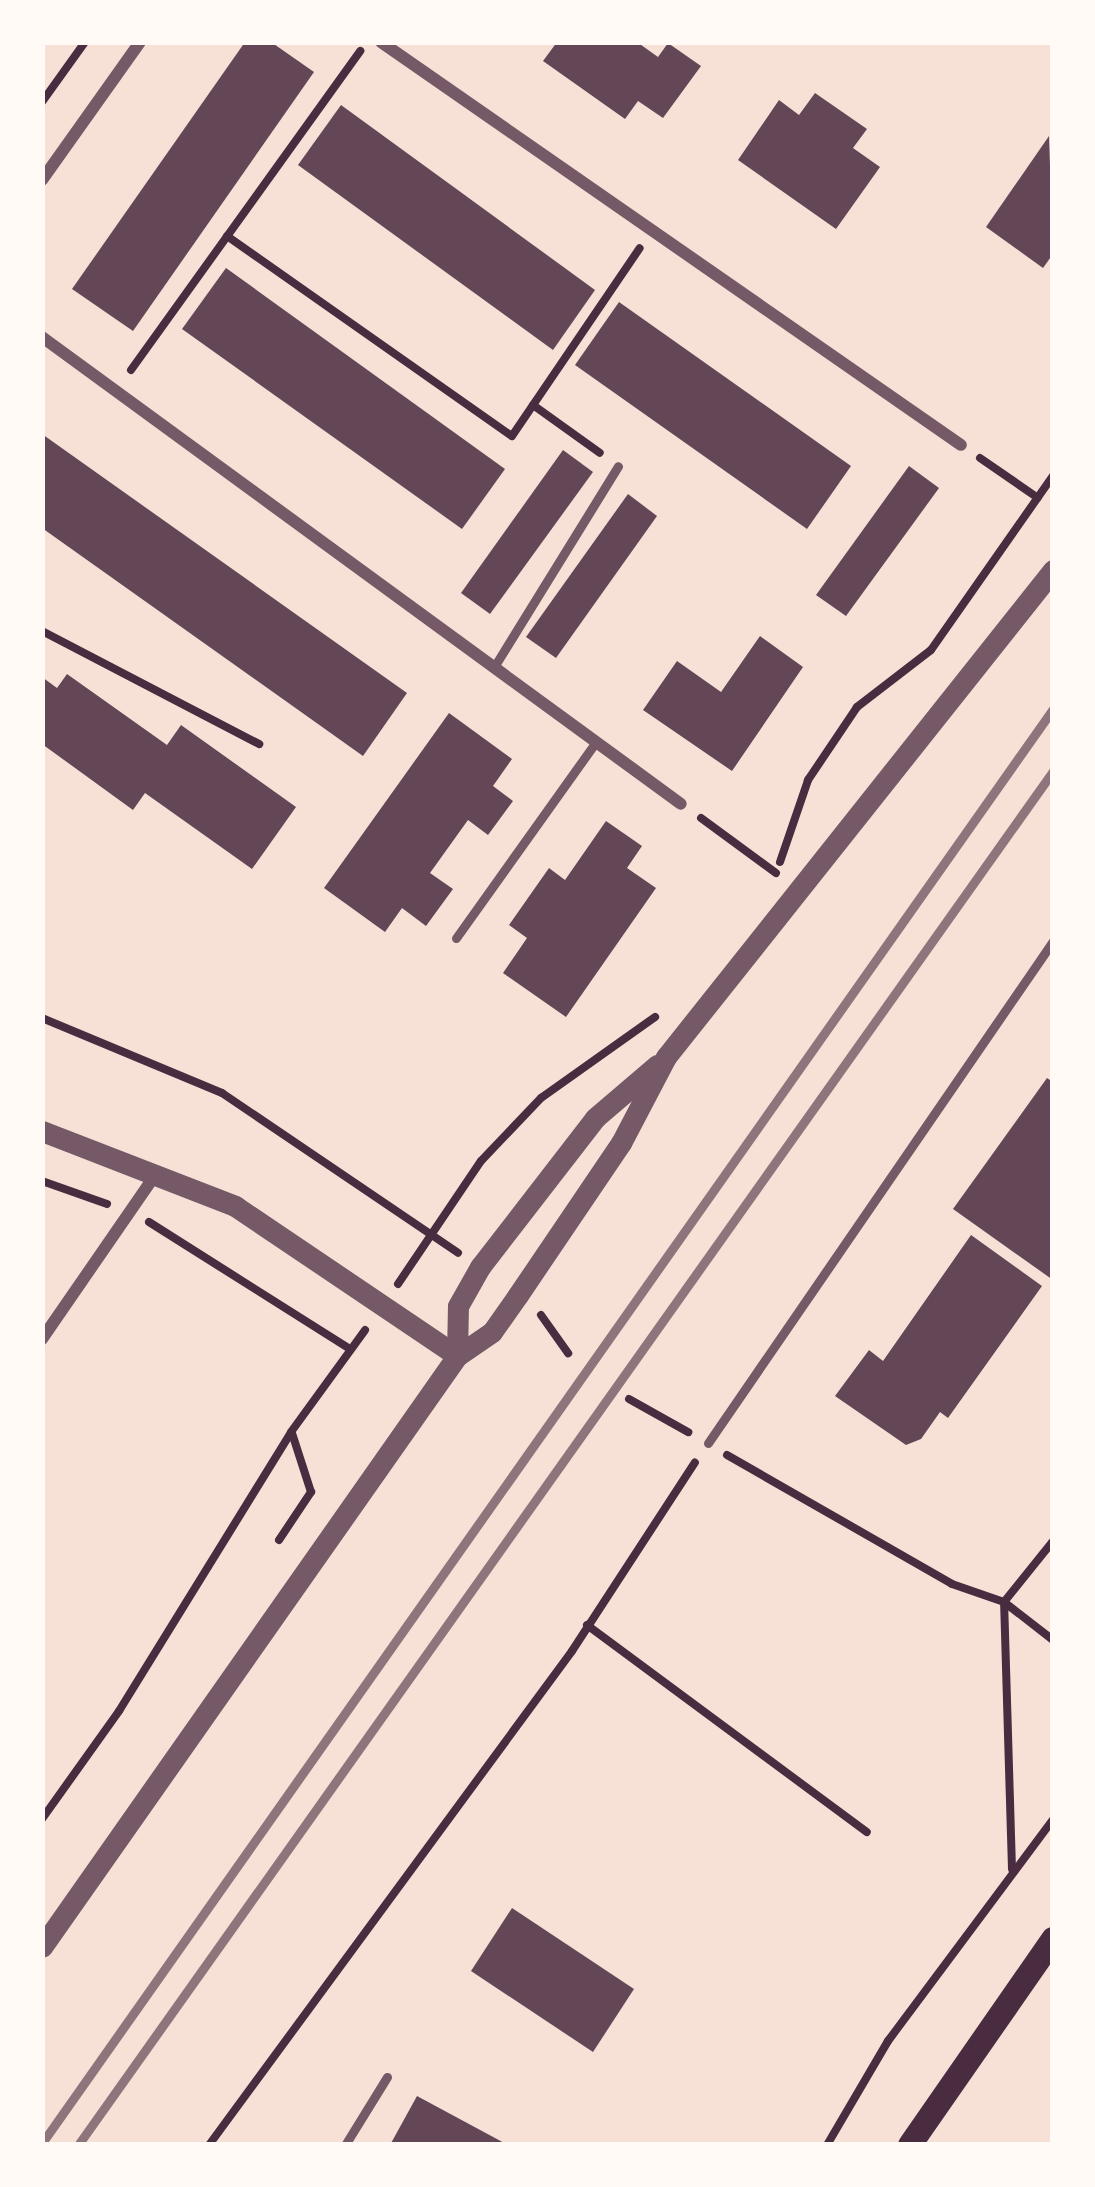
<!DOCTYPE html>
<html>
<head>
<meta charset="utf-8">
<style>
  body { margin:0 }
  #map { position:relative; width:1095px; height:2187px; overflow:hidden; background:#f7e1d7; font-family:Arial,sans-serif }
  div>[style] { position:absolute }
  .building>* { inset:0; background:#644757 }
  .path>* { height:8px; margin:-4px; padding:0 4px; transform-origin:4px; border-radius:4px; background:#4a2c40 }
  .service>* { height:9px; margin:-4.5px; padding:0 4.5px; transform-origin:4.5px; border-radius:4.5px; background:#755966 }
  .minor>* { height:12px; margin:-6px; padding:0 6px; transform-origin:6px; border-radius:6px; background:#755966 }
  .tertiary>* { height:21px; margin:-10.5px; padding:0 10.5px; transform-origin:10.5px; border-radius:10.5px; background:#755966 }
  .secondary>* { height:24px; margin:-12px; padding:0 12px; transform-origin:12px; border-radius:12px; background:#4a2c40 }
  .rail>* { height:9px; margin:-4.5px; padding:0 4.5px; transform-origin:4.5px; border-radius:4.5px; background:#8f747c }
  span { translate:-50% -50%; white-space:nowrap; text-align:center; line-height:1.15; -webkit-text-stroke:12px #fffaf5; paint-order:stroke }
  .frame { position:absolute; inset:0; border:45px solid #fffaf5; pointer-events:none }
</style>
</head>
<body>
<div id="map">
  <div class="building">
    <i style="clip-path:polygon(245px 42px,271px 42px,314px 72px,133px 331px,72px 289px)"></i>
    <i style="clip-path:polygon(557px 42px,637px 42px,658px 57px,668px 43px,701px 66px,663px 118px,638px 101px,625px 119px,543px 61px)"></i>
    <i style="clip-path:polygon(815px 93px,867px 129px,853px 148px,880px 167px,836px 229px,738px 160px,779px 100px,799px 115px)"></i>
    <i style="clip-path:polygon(341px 105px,595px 290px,553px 350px,298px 165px)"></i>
    <i style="clip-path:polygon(1049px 136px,1053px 254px,1043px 268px,986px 227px)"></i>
    <i style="clip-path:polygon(226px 268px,505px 469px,462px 529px,182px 329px)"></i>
    <i style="clip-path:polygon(619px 302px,851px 466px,807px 529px,575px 365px)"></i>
    <i style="clip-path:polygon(42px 434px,407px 693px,363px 756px,42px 528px)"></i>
    <i style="clip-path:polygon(563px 450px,593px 472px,490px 614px,461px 593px)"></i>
    <i style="clip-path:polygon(909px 466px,939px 488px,846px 616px,816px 595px)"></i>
    <i style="clip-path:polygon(628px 494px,657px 516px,556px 658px,526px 637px)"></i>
    <i style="clip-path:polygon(760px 636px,803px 667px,732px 771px,643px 710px,677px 661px,721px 692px)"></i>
    <i style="clip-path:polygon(67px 674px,167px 745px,181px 725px,296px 807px,252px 869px,145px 793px,133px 810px,42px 744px,42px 677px,57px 688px)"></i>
    <i style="clip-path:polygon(449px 713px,512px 759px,493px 786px,513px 801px,488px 835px,468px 820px,430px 873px,453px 889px,426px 926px,402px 908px,385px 932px,324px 888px)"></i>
    <i style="clip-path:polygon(606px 821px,642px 846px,627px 868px,656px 888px,566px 1017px,503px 973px,527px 938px,509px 925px,549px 868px,565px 880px)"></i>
    <i style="clip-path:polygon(1047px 1078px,1053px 1082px,1053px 1280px,953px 1209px)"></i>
    <i style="clip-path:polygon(971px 1235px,1042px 1286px,948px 1418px,940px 1412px,921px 1439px,906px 1445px,835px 1396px,869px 1350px,883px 1361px)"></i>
    <i style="clip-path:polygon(512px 1908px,634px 1989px,593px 2052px,471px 1971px)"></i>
    <i style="clip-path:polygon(417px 2096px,508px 2145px,390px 2145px)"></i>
  </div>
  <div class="path">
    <i style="left:42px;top:102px;width:74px;rotate:-54.4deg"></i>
    <i style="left:227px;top:236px;width:348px;rotate:35.1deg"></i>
    <i style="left:512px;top:436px;width:227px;rotate:-55.8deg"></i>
    <i style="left:131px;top:370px;width:393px;rotate:-54.3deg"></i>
    <i style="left:533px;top:405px;width:82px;rotate:35.6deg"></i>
    <i style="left:980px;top:458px;width:70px;rotate:34.6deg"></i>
    <i style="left:42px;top:631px;width:245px;rotate:27.5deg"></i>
    <i style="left:701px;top:818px;width:93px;rotate:36.3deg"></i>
    <i style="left:780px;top:862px;width:87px;rotate:-71.1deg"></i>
    <i style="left:808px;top:780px;width:88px;rotate:-56.1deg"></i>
    <i style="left:857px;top:707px;width:93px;rotate:-37.6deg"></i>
    <i style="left:931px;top:650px;width:213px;rotate:-55deg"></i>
    <i style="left:42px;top:1018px;width:195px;rotate:22.6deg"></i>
    <i style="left:222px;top:1093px;width:285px;rotate:34.1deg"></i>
    <i style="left:42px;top:1181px;width:69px;rotate:19.5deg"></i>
    <i style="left:149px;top:1222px;width:238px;rotate:32.3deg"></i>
    <i style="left:398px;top:1284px;width:148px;rotate:-56deg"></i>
    <i style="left:481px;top:1161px;width:87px;rotate:-46.4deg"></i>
    <i style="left:541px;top:1098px;width:140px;rotate:-35.4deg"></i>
    <i style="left:541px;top:1315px;width:47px;rotate:54.6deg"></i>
    <i style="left:629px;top:1399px;width:68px;rotate:29.2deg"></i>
    <i style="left:727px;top:1455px;width:259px;rotate:29.8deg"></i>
    <i style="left:952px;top:1584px;width:55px;rotate:19.1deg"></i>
    <i style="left:1004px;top:1602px;width:62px;rotate:37.8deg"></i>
    <i style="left:279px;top:1540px;width:58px;rotate:-56.3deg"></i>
    <i style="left:311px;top:1492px;width:62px;rotate:-107.9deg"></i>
    <i style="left:587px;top:1625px;width:348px;rotate:36.5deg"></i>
    <i style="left:42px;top:1819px;width:133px;rotate:-54.5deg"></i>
    <i style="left:119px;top:1711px;width:328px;rotate:-58.3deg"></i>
    <i style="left:291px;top:1432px;width:126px;rotate:-54deg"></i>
    <i style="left:1012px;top:1869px;width:267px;rotate:-91.7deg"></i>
    <i style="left:1004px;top:1602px;width:78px;rotate:-51.2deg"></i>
    <i style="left:209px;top:2145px;width:613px;rotate:-53.69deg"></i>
    <i style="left:572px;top:1651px;width:225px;rotate:-56.9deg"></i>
    <i style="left:827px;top:2145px;width:121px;rotate:-59.6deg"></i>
    <i style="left:888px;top:2041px;width:276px;rotate:-53.3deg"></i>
  </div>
  <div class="service">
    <i style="left:494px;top:667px;width:236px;rotate:-58.3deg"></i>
    <i style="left:456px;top:938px;width:241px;rotate:-54.5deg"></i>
    <i style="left:708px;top:1443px;width:609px;rotate:-55.5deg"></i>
    <i style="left:345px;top:2145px;width:80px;rotate:-58.3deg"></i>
  </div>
  <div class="minor">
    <i style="left:381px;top:42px;width:706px;rotate:34.79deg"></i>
    <i style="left:42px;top:180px;width:169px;rotate:-54.6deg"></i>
    <i style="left:42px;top:337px;width:791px;rotate:36.16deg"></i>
    <i style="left:42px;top:1339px;width:201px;rotate:-55.4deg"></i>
  </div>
  <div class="tertiary">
    <i style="left:42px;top:1131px;width:207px;rotate:21.2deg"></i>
    <i style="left:235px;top:1206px;width:268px;rotate:34deg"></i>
    <i style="left:457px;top:1356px;width:50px;rotate:-88.9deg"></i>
    <i style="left:458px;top:1306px;width:45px;rotate:-60.6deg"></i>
    <i style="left:480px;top:1267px;width:188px;rotate:-52.3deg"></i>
    <i style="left:595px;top:1118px;width:82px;rotate:-40.5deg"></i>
    <i style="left:42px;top:1947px;width:722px;rotate:-54.92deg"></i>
    <i style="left:457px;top:1356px;width:42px;rotate:-34.4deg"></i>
    <i style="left:492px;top:1332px;width:45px;rotate:-54.9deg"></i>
    <i style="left:518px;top:1295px;width:184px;rotate:-55.9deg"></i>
    <i style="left:621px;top:1143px;width:97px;rotate:-62.4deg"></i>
    <i style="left:666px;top:1057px;width:622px;rotate:-51.53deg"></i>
  </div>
  <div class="secondary">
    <i style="left:910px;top:2145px;width:251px;rotate:-55.2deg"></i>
  </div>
  <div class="rail">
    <i style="left:42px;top:2143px;width:1755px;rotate:-54.82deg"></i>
    <i style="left:78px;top:2145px;width:1685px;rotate:-54.64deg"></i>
  </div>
  <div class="frame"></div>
</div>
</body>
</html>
